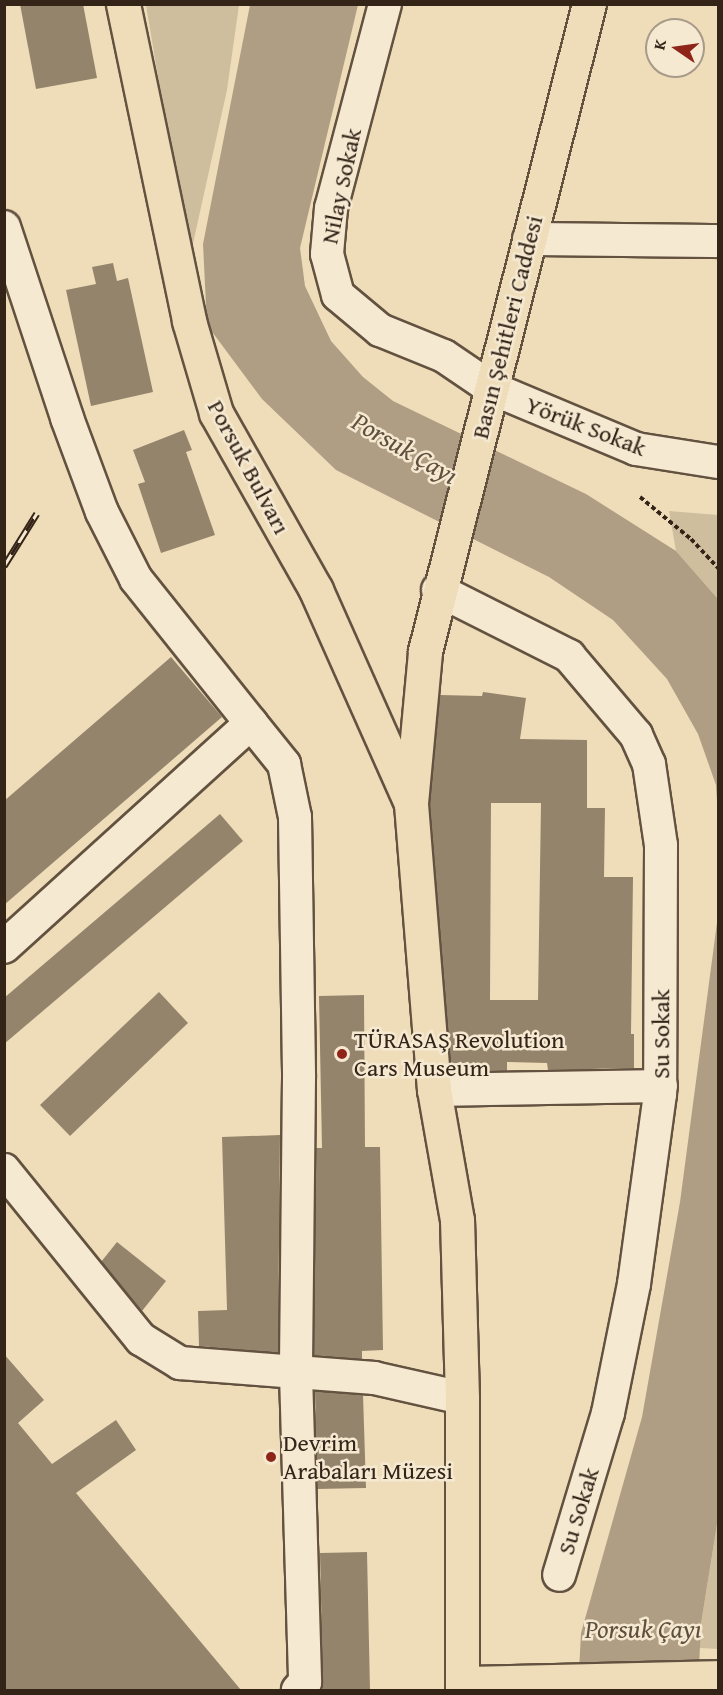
<!DOCTYPE html>
<html>
<head>
<meta charset="utf-8">
<style>
  body { margin:0 }
  #map { position:relative; width:723px; height:1695px; overflow:hidden; background:#efddba; font-family:"Gentium Book Plus",serif }
  div>[style] { position:absolute }
  .green>* { inset:0; background:#cfbe9e }
  .water>* { inset:0; background:#af9e83 }
  .building>* { inset:0; background:#95846c }
  .path>* { height:4px; margin-top:-2px; transform-origin:0; background:repeating-linear-gradient(90deg,#342418 0 4.5px,transparent 0 7.5px) }
  .roads { filter:drop-shadow(2px 0 #635240) drop-shadow(-2px 0 #635240) drop-shadow(0 2px #635240) drop-shadow(0 -2px #635240) }
  .minor>* { height:32px; margin:-16px; padding:0 16px; transform-origin:16px; border-radius:16px; background:#f5e9d2 }
  .major>* { height:33px; margin:-16.5px; padding:0 16.5px; transform-origin:16.5px; border-radius:16.5px; background:#efddba }
  .rail>* { height:7px; margin-top:-3.5px; transform-origin:0; background:repeating-linear-gradient(90deg,#f5e9d2 0 14px,#342418 0 28px); box-sizing:border-box; border-block:2px solid #342418 }
  .dots>* { width:16px; height:16px; translate:-50% -50%; box-sizing:border-box; border:3px solid #f5e9d2; border-radius:50% }
  span { translate:-50% -50%; white-space:nowrap; text-align:center; line-height:1.15; -webkit-text-stroke:5px #f5e9d2; paint-order:stroke }
  .street-label { font-size:24px; color:#342418 }
  .poi-label { font-size:24px; color:#342418 }
  .left { translate:0 -50%; text-align:left }
  .water-label { font-size:26px; color:#5f4f3d; font-style:italic }
  .frame { position:absolute; inset:0; border:6px solid #342418; pointer-events:none }
  .north { position:absolute; left:645px; top:18px; width:60px; height:60px; box-sizing:border-box; background:#f5e9d2; border:2px solid #a89a88; border-radius:50%; rotate:283deg; font-size:16px; font-weight:700; line-height:24px; text-align:center; color:#342418 }
  .north::after { content:''; display:block; margin:auto; width:21px; height:27px; background:#8f2418; clip-path:polygon(50% 0,100% 100%,50% 72%,0 100%) }
</style>
</head>
<body>
<div id="map">
  <div class="green">
    <i style="clip-path:polygon(146px 5px,239px 5px,227px 90px,192px 248px,181px 215px)"></i>
    <i style="clip-path:polygon(669px 511px,718px 515px,718px 599px,676px 551px)"></i>
    <i style="clip-path:polygon(718px 1518px,718px 1649px,699px 1648px,701px 1624px)"></i>
  </div>
  <div class="water">
    <i style="clip-path:polygon(250px 5px,358px 5px,300px 248px,305px 286px,331px 341px,363px 377px,393px 401px,586px 494px,676px 551px,718px 599px,718px 818px,716px 785px,698px 734px,667px 679px,613px 620px,549px 577px,336px 470px,262px 399px,207px 325px,203px 244px)"></i>
    <i style="clip-path:polygon(718px 915px,718px 1518px,701px 1624px,698px 1690px,578px 1690px,581px 1633px,642px 1417px,680px 1202px)"></i>
  </div>
  <div class="building">
    <i style="clip-path:polygon(20px 4px,83px 4px,97px 78px,36px 89px)"></i>
    <i style="clip-path:polygon(113px 263px,117px 281px,128px 278px,153px 392px,91px 406px,66px 290px,96px 284px,92px 267px)"></i>
    <i style="clip-path:polygon(184px 430px,192px 450px,186px 452px,215px 535px,161px 553px,138px 484px,145px 482px,133px 450px)"></i>
    <i style="clip-path:polygon(171px 657px,222px 717px,4px 905px,4px 801px)"></i>
    <i style="clip-path:polygon(evenodd,483px 692px,526px 698px,520px 739px,587px 740px,587px 808px,605px 808px,604px 877px,633px 877px,631px 1034px,634px 1034px,634px 1068px,548px 1070px,547px 1063px,507px 1062px,507px 1071px,451px 1072px,430px 803px,440px 695px,482px 696px,483px 692px,491px 803px,541px 803px,538px 1000px,490px 1000px,491px 803px)"></i>
    <i style="clip-path:polygon(220px 814px,243px 841px,4px 1044px,4px 998px)"></i>
    <i style="clip-path:polygon(159px 992px,188px 1023px,70px 1136px,40px 1105px)"></i>
    <i style="clip-path:polygon(364px 995px,365px 1147px,380px 1147px,383px 1350px,362px 1351px,362px 1359px,314px 1355px,316px 1148px,322px 1148px,319px 996px)"></i>
    <i style="clip-path:polygon(280px 1135px,278px 1353px,199px 1346px,198px 1311px,227px 1310px,222px 1137px)"></i>
    <i style="clip-path:polygon(117px 1242px,166px 1281px,142px 1311px,101px 1262px)"></i>
    <i style="clip-path:polygon(4px 1354px,44px 1400px,18px 1423px,52px 1464px,116px 1420px,136px 1450px,76px 1493px,241px 1690px,4px 1690px)"></i>
    <i style="clip-path:polygon(315px 1391px,363px 1395px,366px 1488px,317px 1489px)"></i>
    <i style="clip-path:polygon(367px 1552px,370px 1690px,323px 1690px,320px 1553px)"></i>
  </div>
  <div class="path">
    <i style="left:640px;top:497px;width:66px;rotate:39.5deg"></i>
    <i style="left:691px;top:539px;width:40px;rotate:47deg"></i>
  </div>
  <div class="roads">
    <div class="minor">
      <i style="left:385px;top:4px;width:211px;rotate:104.8deg"></i>
      <i style="left:331px;top:208px;width:46px;rotate:95deg"></i>
      <i style="left:327px;top:254px;width:42px;rotate:75deg"></i>
      <i style="left:338px;top:295px;width:55px;rotate:39.8deg"></i>
      <i style="left:380px;top:330px;width:69px;rotate:22.1deg"></i>
      <i style="left:444px;top:356px;width:57px;rotate:34.2deg"></i>
      <i style="left:491px;top:388px;width:157px;rotate:22.8deg"></i>
      <i style="left:636px;top:449px;width:83px;rotate:9deg"></i>
      <i style="left:4px;top:227px;width:201px;rotate:71.7deg"></i>
      <i style="left:67px;top:418px;width:100px;rotate:69.6deg"></i>
      <i style="left:102px;top:512px;width:75px;rotate:63.1deg"></i>
      <i style="left:136px;top:579px;width:184px;rotate:51.4deg"></i>
      <i style="left:251px;top:723px;width:333px;rotate:137.8deg"></i>
      <i style="left:529px;top:239px;width:189px;rotate:0.6deg"></i>
      <i style="left:438px;top:590px;width:147px;rotate:26.7deg"></i>
      <i style="left:569px;top:656px;width:104px;rotate:49.7deg"></i>
      <i style="left:636px;top:735px;width:32px;rotate:66deg"></i>
      <i style="left:649px;top:764px;width:82px;rotate:81.6deg"></i>
      <i style="left:661px;top:845px;width:249px;rotate:90.2deg"></i>
      <i style="left:660px;top:1094px;width:192px;rotate:97.8deg"></i>
      <i style="left:634px;top:1284px;width:132px;rotate:101.4deg"></i>
      <i style="left:608px;top:1413px;width:169px;rotate:106.8deg"></i>
      <i style="left:251px;top:723px;width:53px;rotate:51.2deg"></i>
      <i style="left:284px;top:764px;width:54px;rotate:78.3deg"></i>
      <i style="left:295px;top:817px;width:261px;rotate:89.1deg"></i>
      <i style="left:299px;top:1078px;width:296px;rotate:90.6deg"></i>
      <i style="left:296px;top:1374px;width:308px;rotate:88.3deg"></i>
      <i style="left:305px;top:1682px;width:11px;rotate:131deg"></i>
      <i style="left:434px;top:1090px;width:227px;rotate:-1deg"></i>
      <i style="left:4px;top:1170px;width:218px;rotate:51deg"></i>
      <i style="left:141px;top:1339px;width:46px;rotate:31.6deg"></i>
      <i style="left:180px;top:1363px;width:195px;rotate:4.4deg"></i>
      <i style="left:374px;top:1378px;width:90px;rotate:12.8deg"></i>
    </div>
    <div class="major">
      <i style="left:123px;top:4px;width:324px;rotate:78.2deg"></i>
      <i style="left:189px;top:321px;width:96px;rotate:73.6deg"></i>
      <i style="left:216px;top:413px;width:203px;rotate:60.5deg"></i>
      <i style="left:316px;top:590px;width:231px;rotate:66deg"></i>
      <i style="left:463px;top:1683px;width:255px;rotate:-1.3deg"></i>
      <i style="left:462px;top:1690px;width:292px;rotate:-90deg"></i>
      <i style="left:462px;top:1398px;width:178px;rotate:-91.6deg"></i>
      <i style="left:457px;top:1220px;width:132px;rotate:-100deg"></i>
      <i style="left:434px;top:1090px;width:288px;rotate:-94.6deg"></i>
      <i style="left:411px;top:803px;width:153px;rotate:-84.7deg"></i>
      <i style="left:425px;top:651px;width:667px;rotate:-75.78deg"></i>
    </div>
  </div>
  <div class="rail">
    <i style="left:4px;top:566px;width:62px;rotate:-58.1deg"></i>
  </div>
  <div class="dots">
    <i style="left:342px;top:1054px;background:#8f2418"></i>
    <i style="left:271px;top:1457px;background:#8f2418"></i>
  </div>
  <div class="street-label">
    <span style="left:341px;top:186px;rotate:-78deg">Nilay Sokak</span>
    <span style="left:507px;top:327px;rotate:-76deg">Basın Şehitleri Caddesi</span>
    <span style="left:586px;top:426px;rotate:21deg">Yörük Sokak</span>
    <span style="left:249px;top:467px;rotate:62deg">Porsuk Bulvarı</span>
    <span style="left:661px;top:1034px;rotate:-90deg">Su Sokak</span>
    <span style="left:578px;top:1511px;rotate:-73deg">Su Sokak</span>
  </div>
  <div class="poi-label">
    <span class="left" style="left:354px;top:1054px">TÜRASAŞ Revolution<br>Cars Museum</span>
    <span class="left" style="left:283px;top:1457px">Devrim<br>Arabaları Müzesi</span>
  </div>
  <div class="water-label">
    <span style="left:405px;top:448px;rotate:30deg">Porsuk Çayı</span>
    <span style="left:643px;top:1629px">Porsuk Çayı</span>
  </div>
  <div class="frame"></div>
  <div class="north">K</div>
</div>
</body>
</html>
